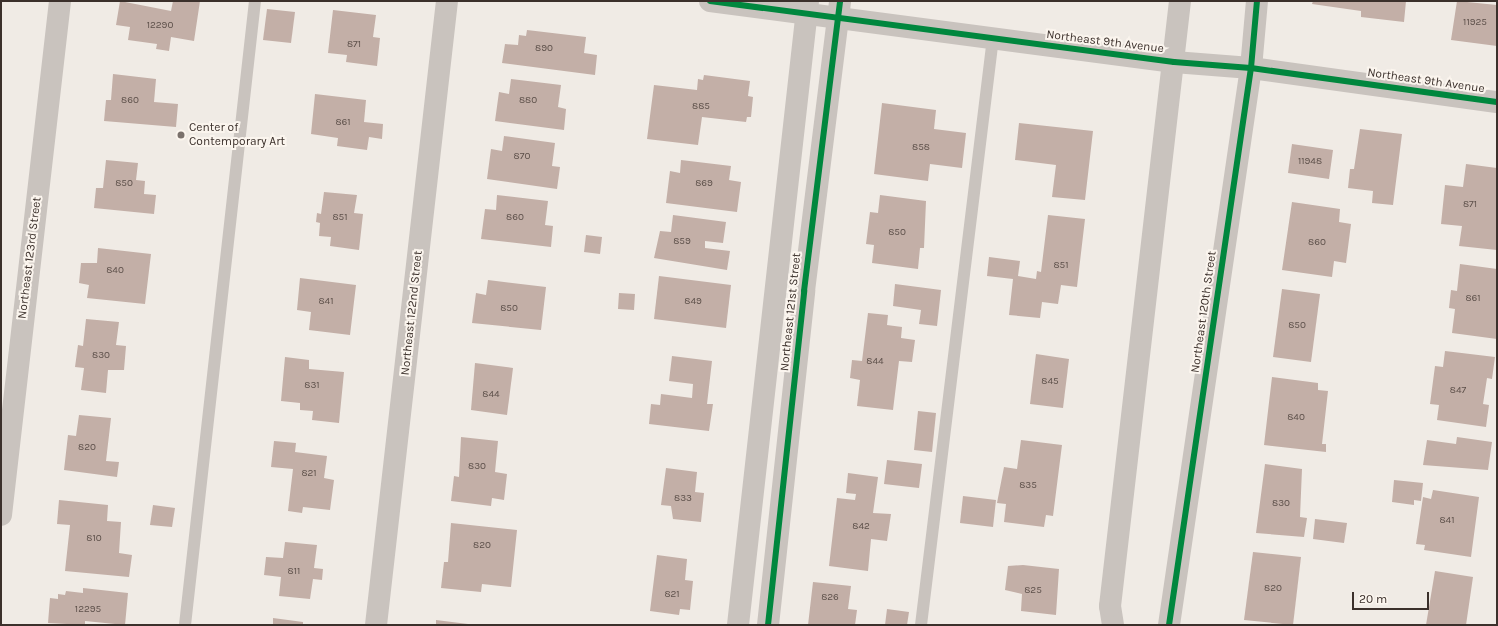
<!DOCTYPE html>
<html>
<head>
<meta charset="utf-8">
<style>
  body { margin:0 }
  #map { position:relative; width:1498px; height:626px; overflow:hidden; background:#f0ebe5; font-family:Karla,sans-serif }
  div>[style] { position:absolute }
  .building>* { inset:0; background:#c3afa7 }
  .lane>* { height:12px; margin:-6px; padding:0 6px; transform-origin:6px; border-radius:6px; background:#c9c3be }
  .street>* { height:22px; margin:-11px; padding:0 11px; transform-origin:11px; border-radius:11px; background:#c9c3be }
  .cycleway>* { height:6px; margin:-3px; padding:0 3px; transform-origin:3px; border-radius:3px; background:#00873e }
  .dots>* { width:11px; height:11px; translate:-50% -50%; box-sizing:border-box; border:2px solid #fbf5ee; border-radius:50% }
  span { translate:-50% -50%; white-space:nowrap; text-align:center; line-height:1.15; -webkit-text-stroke:4px #fbf5ee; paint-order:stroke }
  .number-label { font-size:10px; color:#5d504a }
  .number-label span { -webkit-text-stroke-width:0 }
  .street-label { font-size:12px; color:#3b302b }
  .poi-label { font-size:12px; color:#3b302b }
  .left { translate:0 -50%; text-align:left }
  .frame { position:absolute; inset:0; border:2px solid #3b302b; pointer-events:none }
  .scale { position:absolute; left:1352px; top:592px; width:77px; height:18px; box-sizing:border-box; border:2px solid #3b302b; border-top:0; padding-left:5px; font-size:12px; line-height:14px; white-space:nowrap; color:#3b302b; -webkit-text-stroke:3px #fbf5ee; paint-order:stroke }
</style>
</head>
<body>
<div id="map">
  <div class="building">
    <i style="clip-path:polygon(120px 1px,171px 11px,173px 1px,200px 1px,194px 41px,171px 37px,169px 51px,156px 49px,157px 44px,128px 40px,130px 27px,116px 25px)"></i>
    <i style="clip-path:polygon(1313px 1px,1406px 1px,1404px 22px,1361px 17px,1361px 11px,1312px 4px)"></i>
    <i style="clip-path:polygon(1457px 1px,1497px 5px,1497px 46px,1451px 40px)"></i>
    <i style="clip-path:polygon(267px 9px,295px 12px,291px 43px,263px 40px)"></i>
    <i style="clip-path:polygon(333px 10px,376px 15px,373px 37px,380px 38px,377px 66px,346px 62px,347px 55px,328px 53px)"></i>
    <i style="clip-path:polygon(527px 30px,586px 37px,584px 53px,597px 55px,595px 75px,502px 63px,505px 44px,518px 45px,519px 35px,526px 36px)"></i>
    <i style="clip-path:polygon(113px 74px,156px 79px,154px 102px,178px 104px,176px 127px,104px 121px,106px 100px,111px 100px)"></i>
    <i style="clip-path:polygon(704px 75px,750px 81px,748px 96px,753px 97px,751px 117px,747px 117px,746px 122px,702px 117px,698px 145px,647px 139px,654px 85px,697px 90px,698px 79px,703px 80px)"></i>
    <i style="clip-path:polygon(511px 79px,561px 85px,558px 107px,566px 109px,564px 130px,495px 121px,499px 92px,509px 94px)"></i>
    <i style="clip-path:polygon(315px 94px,366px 100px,364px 122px,383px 124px,382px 139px,369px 137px,367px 150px,337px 146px,338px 138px,311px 134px)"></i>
    <i style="clip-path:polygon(882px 103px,936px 110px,934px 129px,966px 133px,962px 168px,930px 164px,928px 181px,874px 174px)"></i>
    <i style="clip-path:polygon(1019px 123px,1093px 131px,1085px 200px,1052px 197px,1056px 165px,1015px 160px)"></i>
    <i style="clip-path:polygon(1360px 129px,1402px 134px,1393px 205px,1372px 203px,1373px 191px,1348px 188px,1350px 169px,1354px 169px)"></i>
    <i style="clip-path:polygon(504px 136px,555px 143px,552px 166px,560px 167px,557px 189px,487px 179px,491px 149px,502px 151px)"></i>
    <i style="clip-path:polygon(1292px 144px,1333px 150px,1329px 179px,1288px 173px)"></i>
    <i style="clip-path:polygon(106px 160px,138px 163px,136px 180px,145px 181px,144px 194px,156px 195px,154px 214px,94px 208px,96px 188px,103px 188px)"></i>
    <i style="clip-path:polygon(681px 160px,731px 166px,729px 180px,741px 182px,737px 212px,666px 203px,670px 171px,680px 173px)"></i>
    <i style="clip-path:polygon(1466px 164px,1497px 168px,1497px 250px,1459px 246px,1462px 226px,1441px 224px,1445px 185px,1463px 187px)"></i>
    <i style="clip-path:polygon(324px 192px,357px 195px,354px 213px,363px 214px,359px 250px,330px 246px,331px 237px,319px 236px,320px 223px,316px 222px,317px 213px,321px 214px)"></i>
    <i style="clip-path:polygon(497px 195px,548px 201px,545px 225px,553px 226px,551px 247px,481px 239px,485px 209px,496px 210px)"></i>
    <i style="clip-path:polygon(880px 195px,926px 201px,924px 248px,920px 248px,918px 269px,872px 263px,874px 245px,866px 244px,870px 212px,878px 213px)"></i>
    <i style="clip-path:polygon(1292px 202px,1340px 209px,1339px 222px,1351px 224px,1346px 263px,1334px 261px,1332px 277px,1282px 270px)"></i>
    <i style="clip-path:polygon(673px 215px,726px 222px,723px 243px,705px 241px,705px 248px,730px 251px,727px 270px,654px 258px,660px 231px,671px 232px)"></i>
    <i style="clip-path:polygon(1048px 215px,1085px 219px,1077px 287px,1061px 285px,1058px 304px,1042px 302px,1040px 318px,1009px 315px,1013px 279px,987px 276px,989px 257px,1020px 261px,1018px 276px,1036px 279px,1037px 271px,1041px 272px)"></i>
    <i style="clip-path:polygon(586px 235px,602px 237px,600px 254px,584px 252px)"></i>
    <i style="clip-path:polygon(98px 248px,151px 254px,145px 304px,87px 298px,89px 285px,79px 283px,81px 263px,97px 263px)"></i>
    <i style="clip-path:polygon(1460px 264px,1497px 269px,1497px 339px,1452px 333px,1455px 309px,1449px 308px,1451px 290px,1457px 291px)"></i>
    <i style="clip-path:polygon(659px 276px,731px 285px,726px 328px,654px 319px)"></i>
    <i style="clip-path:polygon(300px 278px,356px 285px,350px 335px,309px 330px,311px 312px,297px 310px)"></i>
    <i style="clip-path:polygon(488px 280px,546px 287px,541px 330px,472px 323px,476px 293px,486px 295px)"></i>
    <i style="clip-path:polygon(895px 284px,941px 290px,937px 326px,919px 324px,921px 310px,893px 306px)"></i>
    <i style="clip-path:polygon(1282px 289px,1320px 294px,1311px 362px,1273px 357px)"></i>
    <i style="clip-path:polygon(619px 293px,635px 294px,634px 310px,618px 309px)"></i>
    <i style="clip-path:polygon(868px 313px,888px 315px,887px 325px,902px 327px,901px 338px,915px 340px,912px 362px,899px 361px,893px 410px,857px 406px,860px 380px,850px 378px,852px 360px,862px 361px)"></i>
    <i style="clip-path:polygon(86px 319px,119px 322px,116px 345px,126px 346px,124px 370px,108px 370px,106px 393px,81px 390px,84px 368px,75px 367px,78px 345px,83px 346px)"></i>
    <i style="clip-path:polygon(1445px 351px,1495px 357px,1492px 379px,1487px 378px,1483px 404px,1489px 405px,1486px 427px,1437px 420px,1439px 405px,1430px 404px,1435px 366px,1443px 367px)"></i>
    <i style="clip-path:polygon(1036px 354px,1069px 359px,1063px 408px,1030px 404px)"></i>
    <i style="clip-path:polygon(672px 356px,712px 361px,707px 404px,713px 404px,709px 431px,649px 424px,651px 404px,660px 405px,661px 394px,692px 398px,693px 384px,669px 381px)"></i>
    <i style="clip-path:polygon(285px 357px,309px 360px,309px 369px,344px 372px,339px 423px,312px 420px,313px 411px,300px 410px,300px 403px,281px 401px)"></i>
    <i style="clip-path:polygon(475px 363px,513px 368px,507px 415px,471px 410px)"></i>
    <i style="clip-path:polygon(1272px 377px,1318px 383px,1318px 390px,1328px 391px,1322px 444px,1326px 444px,1326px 452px,1264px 445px)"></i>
    <i style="clip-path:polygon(918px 411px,936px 413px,932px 452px,914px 450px)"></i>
    <i style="clip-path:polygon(79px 415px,111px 418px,106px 461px,119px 462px,117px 477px,64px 470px,68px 435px,76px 436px)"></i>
    <i style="clip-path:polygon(461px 437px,498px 441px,495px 472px,507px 474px,504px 500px,492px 498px,491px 506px,451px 501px,454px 476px,459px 477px)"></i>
    <i style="clip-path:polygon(1457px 437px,1492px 442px,1488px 470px,1423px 465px,1427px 440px,1456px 444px)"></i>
    <i style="clip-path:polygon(1021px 440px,1062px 445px,1053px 516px,1046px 515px,1044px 527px,1004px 522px,1006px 504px,997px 503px,1004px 467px,1017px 469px)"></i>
    <i style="clip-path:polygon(274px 441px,296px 443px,295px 452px,327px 456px,324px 478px,334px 480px,330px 510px,303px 507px,302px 513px,288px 511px,293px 469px,271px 467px)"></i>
    <i style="clip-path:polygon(887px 460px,922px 464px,919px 488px,884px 484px)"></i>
    <i style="clip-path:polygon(1265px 464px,1302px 469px,1300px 517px,1307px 518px,1304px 537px,1256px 533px)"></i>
    <i style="clip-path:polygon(666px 468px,697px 472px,695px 492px,704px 493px,701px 522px,673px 519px,671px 506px,661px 505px)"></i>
    <i style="clip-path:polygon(848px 473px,878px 477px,873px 513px,891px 514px,887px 541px,871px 539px,868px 571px,829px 566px,837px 498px,855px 500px,856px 494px,846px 493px)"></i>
    <i style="clip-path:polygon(1394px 480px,1423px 483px,1421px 501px,1414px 500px,1414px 505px,1392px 502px)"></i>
    <i style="clip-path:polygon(1433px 490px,1479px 497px,1471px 557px,1424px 550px,1425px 545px,1416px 544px,1423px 497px,1431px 499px)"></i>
    <i style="clip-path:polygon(963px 496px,996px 500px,993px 527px,960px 523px)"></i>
    <i style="clip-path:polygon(59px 500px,108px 505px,107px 521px,121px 522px,119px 553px,132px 555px,129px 577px,65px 571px,70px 525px,57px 524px)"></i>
    <i style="clip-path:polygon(153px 505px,175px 508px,172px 527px,150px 525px)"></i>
    <i style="clip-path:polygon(1315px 519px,1347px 523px,1344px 543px,1313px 539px)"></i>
    <i style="clip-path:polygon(451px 523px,517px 530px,511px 587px,482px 584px,481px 592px,441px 588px,444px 562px,448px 562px)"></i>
    <i style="clip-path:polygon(285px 542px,317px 545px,314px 568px,323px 569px,322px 580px,313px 579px,310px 599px,279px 596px,281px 577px,264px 575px,266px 557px,283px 558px)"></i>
    <i style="clip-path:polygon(1253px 552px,1301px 557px,1293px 625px,1244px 620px)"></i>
    <i style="clip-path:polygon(657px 555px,687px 559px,685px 580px,693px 581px,690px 610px,680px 609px,679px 615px,650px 611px)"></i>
    <i style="clip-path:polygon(1023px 565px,1059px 569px,1056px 615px,1021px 611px,1022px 594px,1005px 590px,1008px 566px)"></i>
    <i style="clip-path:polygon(1435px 571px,1473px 577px,1466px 625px,1426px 625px)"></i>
    <i style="clip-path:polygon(813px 582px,851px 586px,848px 609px,857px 610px,855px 625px,808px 625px)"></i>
    <i style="clip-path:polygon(83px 588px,128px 593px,125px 625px,85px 621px,85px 625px,48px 623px,50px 598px,58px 599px,58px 594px,65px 595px,66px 591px,83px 593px)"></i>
    <i style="clip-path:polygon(887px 609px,909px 612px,907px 625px,885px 625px)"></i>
    <i style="clip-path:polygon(273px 618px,303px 622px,303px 625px,273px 625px)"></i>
    <i style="clip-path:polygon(436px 620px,468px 624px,468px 625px,436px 625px)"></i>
  </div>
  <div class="lane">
    <i style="left:185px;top:625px;width:628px;rotate:-83.6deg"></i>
    <i style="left:921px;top:625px;width:591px;rotate:-83.01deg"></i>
  </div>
  <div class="street">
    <i style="left:710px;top:1px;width:468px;rotate:7.5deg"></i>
    <i style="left:1174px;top:62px;width:77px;rotate:4.5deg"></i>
    <i style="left:1251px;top:68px;width:248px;rotate:7.9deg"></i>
    <i style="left:1px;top:515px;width:517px;rotate:-83.45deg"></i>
    <i style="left:376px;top:625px;width:628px;rotate:-83.51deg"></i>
    <i style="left:738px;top:625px;width:628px;rotate:-83.6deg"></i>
    <i style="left:768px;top:625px;width:336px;rotate:-83.8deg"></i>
    <i style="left:804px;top:291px;width:292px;rotate:-82.9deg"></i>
    <i style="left:1113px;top:625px;width:19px;rotate:-99deg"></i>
    <i style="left:1110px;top:606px;width:609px;rotate:-83.4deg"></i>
    <i style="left:1169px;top:625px;width:563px;rotate:-81.63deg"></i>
    <i style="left:1251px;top:68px;width:67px;rotate:-84.9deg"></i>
  </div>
  <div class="cycleway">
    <i style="left:710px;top:1px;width:468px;rotate:7.5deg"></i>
    <i style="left:1174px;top:62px;width:77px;rotate:4.5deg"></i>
    <i style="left:1251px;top:68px;width:248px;rotate:7.9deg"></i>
    <i style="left:768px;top:625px;width:336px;rotate:-83.8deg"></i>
    <i style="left:804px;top:291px;width:292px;rotate:-82.9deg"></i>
    <i style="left:1169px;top:625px;width:563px;rotate:-81.63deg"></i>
    <i style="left:1251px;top:68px;width:67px;rotate:-84.9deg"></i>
  </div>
  <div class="dots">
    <i style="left:181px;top:135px;background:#7a716c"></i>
  </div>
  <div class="number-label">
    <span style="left:1475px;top:23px">11925</span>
    <span style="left:160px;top:26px">12290</span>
    <span style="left:354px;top:45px">871</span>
    <span style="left:544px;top:49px">890</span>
    <span style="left:130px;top:101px">860</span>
    <span style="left:528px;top:101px">880</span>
    <span style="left:701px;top:107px">885</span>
    <span style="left:343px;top:123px">861</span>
    <span style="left:921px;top:148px">858</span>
    <span style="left:522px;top:157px">870</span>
    <span style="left:1310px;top:162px">11948</span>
    <span style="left:124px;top:184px">850</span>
    <span style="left:704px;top:184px">869</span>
    <span style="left:1470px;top:205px">871</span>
    <span style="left:340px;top:218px">851</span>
    <span style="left:515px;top:218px">860</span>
    <span style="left:897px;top:233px">850</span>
    <span style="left:682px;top:242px">859</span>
    <span style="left:1317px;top:243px">860</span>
    <span style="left:1061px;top:266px">851</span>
    <span style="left:115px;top:271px">840</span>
    <span style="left:1473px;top:299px">861</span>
    <span style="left:326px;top:302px">841</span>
    <span style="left:693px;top:302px">849</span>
    <span style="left:509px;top:309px">850</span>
    <span style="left:1297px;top:326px">850</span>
    <span style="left:101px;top:356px">830</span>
    <span style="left:875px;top:362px">844</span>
    <span style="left:1050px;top:382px">845</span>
    <span style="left:312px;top:386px">831</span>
    <span style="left:1458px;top:391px">847</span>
    <span style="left:491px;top:395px">844</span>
    <span style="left:1296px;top:418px">840</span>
    <span style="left:87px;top:448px">820</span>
    <span style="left:477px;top:467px">830</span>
    <span style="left:309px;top:474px">821</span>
    <span style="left:1028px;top:486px">835</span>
    <span style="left:683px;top:499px">833</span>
    <span style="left:1281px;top:504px">830</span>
    <span style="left:1447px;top:521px">841</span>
    <span style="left:861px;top:527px">842</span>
    <span style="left:94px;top:539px">810</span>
    <span style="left:482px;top:546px">820</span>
    <span style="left:294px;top:572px">811</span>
    <span style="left:1273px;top:589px">820</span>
    <span style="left:1033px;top:591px">825</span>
    <span style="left:672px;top:595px">821</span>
    <span style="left:830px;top:598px">826</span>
    <span style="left:88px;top:610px">12295</span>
  </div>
  <div class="street-label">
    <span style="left:1105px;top:42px;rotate:7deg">Northeast 9th Avenue</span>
    <span style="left:1426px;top:81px;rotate:8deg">Northeast 9th Avenue</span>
    <span style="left:30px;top:258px;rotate:-83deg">Northeast 123rd Street</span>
    <span style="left:791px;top:312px;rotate:-84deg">Northeast 121st Street</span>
    <span style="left:1204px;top:312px;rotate:-82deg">Northeast 120th Street</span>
    <span style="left:412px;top:313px;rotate:-84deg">Northeast 122nd Street</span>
  </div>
  <div class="poi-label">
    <span class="left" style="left:189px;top:135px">Center of<br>Contemporary Art</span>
  </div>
  <div class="frame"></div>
  <div class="scale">20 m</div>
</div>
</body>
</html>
